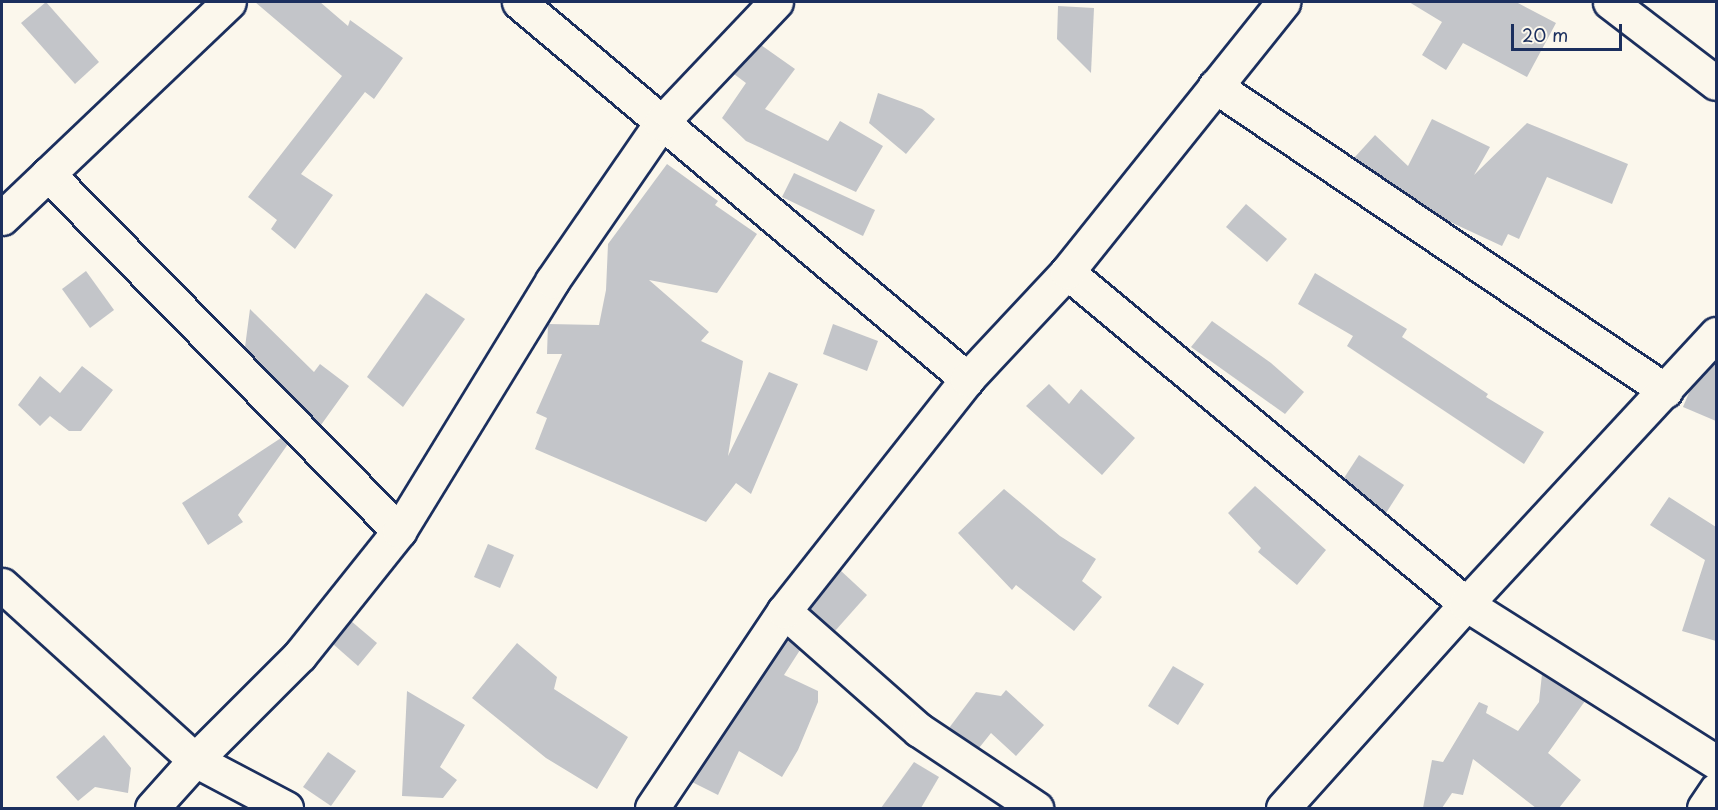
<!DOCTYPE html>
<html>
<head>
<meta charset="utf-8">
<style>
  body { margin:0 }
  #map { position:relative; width:1718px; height:810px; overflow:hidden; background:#fbf7ec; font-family:"Playpen Sans",sans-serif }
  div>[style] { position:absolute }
  .building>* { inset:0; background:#c3c5c9 }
  .roads { filter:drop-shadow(2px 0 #1b2f5e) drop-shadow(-2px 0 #1b2f5e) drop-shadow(0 2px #1b2f5e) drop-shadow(0 -2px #1b2f5e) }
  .street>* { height:33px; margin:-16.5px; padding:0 16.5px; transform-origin:16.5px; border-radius:16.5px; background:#fbf7ec }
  span { translate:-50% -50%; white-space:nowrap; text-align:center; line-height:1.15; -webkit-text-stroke:6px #fbf7ec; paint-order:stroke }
  .frame { position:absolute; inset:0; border:3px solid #1b2f5e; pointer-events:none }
  .scale { position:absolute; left:1511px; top:24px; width:111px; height:27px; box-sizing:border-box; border:3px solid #1b2f5e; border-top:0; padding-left:8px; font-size:18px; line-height:21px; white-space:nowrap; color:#1b2f5e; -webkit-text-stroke:4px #fbf7ec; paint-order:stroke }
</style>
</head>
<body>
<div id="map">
  <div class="building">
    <i style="clip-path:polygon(46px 2px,99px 62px,75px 84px,21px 23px)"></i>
    <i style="clip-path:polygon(255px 2px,320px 2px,348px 26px,350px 20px,403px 58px,374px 99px,365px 92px,301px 174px,333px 195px,295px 249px,271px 229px,277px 220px,248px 197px,342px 76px)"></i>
    <i style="clip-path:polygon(1409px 2px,1516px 2px,1556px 23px,1527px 77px,1463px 43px,1446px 70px,1422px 55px,1442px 22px)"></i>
    <i style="clip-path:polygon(1058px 6px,1094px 8px,1091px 73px,1057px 39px)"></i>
    <i style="clip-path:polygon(761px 45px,795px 69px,765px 109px,828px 141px,840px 121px,883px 146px,856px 192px,746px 141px,722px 118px,746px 83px,734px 74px)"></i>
    <i style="clip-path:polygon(878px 93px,922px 109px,935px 119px,906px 154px,869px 123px)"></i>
    <i style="clip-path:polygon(1432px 119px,1490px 147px,1474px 175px,1527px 123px,1628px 164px,1612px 204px,1547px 177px,1519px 239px,1508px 234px,1502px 246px,1446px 220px,1354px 158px,1375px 135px,1408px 166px)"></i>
    <i style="clip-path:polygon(667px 164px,718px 201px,715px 205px,757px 234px,717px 293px,649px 280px,709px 332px,701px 341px,743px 361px,728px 456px,769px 372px,798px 384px,751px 494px,736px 483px,706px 522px,535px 449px,547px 418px,536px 413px,562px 354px,547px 354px,548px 324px,599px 325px,606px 290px,608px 244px)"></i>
    <i style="clip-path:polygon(794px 173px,875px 210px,863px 236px,782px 197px)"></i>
    <i style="clip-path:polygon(1246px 204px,1287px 239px,1267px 262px,1226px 227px)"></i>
    <i style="clip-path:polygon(86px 271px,114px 310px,90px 328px,62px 289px)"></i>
    <i style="clip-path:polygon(1315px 273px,1407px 329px,1402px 337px,1488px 394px,1486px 397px,1544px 432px,1524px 464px,1347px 346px,1353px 336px,1298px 304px)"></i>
    <i style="clip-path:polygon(426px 293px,465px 319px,403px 407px,367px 377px)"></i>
    <i style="clip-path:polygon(250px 309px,314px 372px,320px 364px,349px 386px,321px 425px,245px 347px)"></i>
    <i style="clip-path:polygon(1212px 321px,1271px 363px,1304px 392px,1285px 414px,1191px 347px)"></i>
    <i style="clip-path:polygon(833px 324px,878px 341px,867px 371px,823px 354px)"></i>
    <i style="clip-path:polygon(1716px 361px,1716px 421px,1683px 407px,1691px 388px)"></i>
    <i style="clip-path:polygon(82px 366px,113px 390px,81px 431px,69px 431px,50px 416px,40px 426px,18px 405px,40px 376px,60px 393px)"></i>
    <i style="clip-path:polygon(1049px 384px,1069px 404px,1081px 389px,1135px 438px,1102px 475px,1026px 406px)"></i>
    <i style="clip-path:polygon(281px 438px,288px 444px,238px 515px,243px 522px,208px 545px,182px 503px)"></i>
    <i style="clip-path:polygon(1359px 455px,1404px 485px,1386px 513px,1344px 478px)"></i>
    <i style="clip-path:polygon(1255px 486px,1326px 550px,1297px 585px,1258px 552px,1261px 548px,1228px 513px)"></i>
    <i style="clip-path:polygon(1004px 489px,1060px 536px,1096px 559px,1082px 581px,1102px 597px,1074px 631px,1016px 585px,1012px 590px,958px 533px)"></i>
    <i style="clip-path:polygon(1669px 497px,1716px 527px,1716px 641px,1682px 631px,1705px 560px,1650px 525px)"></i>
    <i style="clip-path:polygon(488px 544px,514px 555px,500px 588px,474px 577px)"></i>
    <i style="clip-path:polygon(840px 570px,867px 595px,835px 631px,810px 609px)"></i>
    <i style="clip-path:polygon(351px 621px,377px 643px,358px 666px,333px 644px)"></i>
    <i style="clip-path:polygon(788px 639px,800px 650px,784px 675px,818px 691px,818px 702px,798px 750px,782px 777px,739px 751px,718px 795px,692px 782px)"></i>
    <i style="clip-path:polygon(517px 643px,557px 677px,554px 689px,628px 737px,597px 789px,546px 758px,472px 698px)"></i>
    <i style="clip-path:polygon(1173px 666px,1204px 684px,1178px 725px,1148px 706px)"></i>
    <i style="clip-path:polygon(1542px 674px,1585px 701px,1548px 753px,1581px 780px,1559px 808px,1536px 808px,1473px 759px,1463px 795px,1452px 793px,1442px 808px,1423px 808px,1432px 760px,1443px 762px,1479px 702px,1488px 706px,1486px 713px,1518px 731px,1539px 702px)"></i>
    <i style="clip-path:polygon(1006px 690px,1044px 725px,1016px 756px,991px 733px,979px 748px,949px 728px,976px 692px,1001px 696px)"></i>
    <i style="clip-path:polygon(407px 691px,465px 725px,440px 767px,457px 780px,443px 798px,402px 796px)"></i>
    <i style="clip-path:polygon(104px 735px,131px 768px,128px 793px,95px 787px,78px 801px,56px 777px)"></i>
    <i style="clip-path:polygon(328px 752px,356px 771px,331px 806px,303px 787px)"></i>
    <i style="clip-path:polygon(914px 762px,939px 777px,921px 808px,881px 808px)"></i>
  </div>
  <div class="roads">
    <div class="street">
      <i style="left:519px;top:2px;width:586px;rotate:40.08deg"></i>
      <i style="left:1610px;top:2px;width:133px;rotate:37.4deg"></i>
      <i style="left:1215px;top:86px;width:544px;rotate:34.07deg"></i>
      <i style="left:48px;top:174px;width:501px;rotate:45.49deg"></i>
      <i style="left:2px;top:218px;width:313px;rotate:-43.6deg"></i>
      <i style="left:1067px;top:272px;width:519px;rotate:39.76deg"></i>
      <i style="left:1466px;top:604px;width:296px;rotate:32.3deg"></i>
      <i style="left:2px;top:585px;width:261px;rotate:42.2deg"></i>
      <i style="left:195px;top:760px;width:103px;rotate:27.8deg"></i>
      <i style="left:784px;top:611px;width:180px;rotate:41.4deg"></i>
      <i style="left:919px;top:730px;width:141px;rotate:33.7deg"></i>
      <i style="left:152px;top:808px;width:64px;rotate:-48.1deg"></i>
      <i style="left:195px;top:760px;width:148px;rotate:-45deg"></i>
      <i style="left:300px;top:655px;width:159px;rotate:-51.4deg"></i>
      <i style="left:399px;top:531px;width:293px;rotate:-58.5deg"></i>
      <i style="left:552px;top:281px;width:192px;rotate:-55.4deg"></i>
      <i style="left:661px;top:123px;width:167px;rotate:-46.5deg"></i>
      <i style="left:652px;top:808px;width:237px;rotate:-56.2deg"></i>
      <i style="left:784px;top:611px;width:295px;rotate:-51.7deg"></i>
      <i style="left:967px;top:379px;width:146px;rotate:-46.9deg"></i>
      <i style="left:1067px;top:272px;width:346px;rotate:-51.3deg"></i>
      <i style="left:1283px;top:808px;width:274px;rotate:-48.1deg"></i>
      <i style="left:1466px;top:604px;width:368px;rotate:-47.2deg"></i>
      <i style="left:1704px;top:808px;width:22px;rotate:-56deg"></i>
    </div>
  </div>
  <div class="frame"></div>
  <div class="scale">20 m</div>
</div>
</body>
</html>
